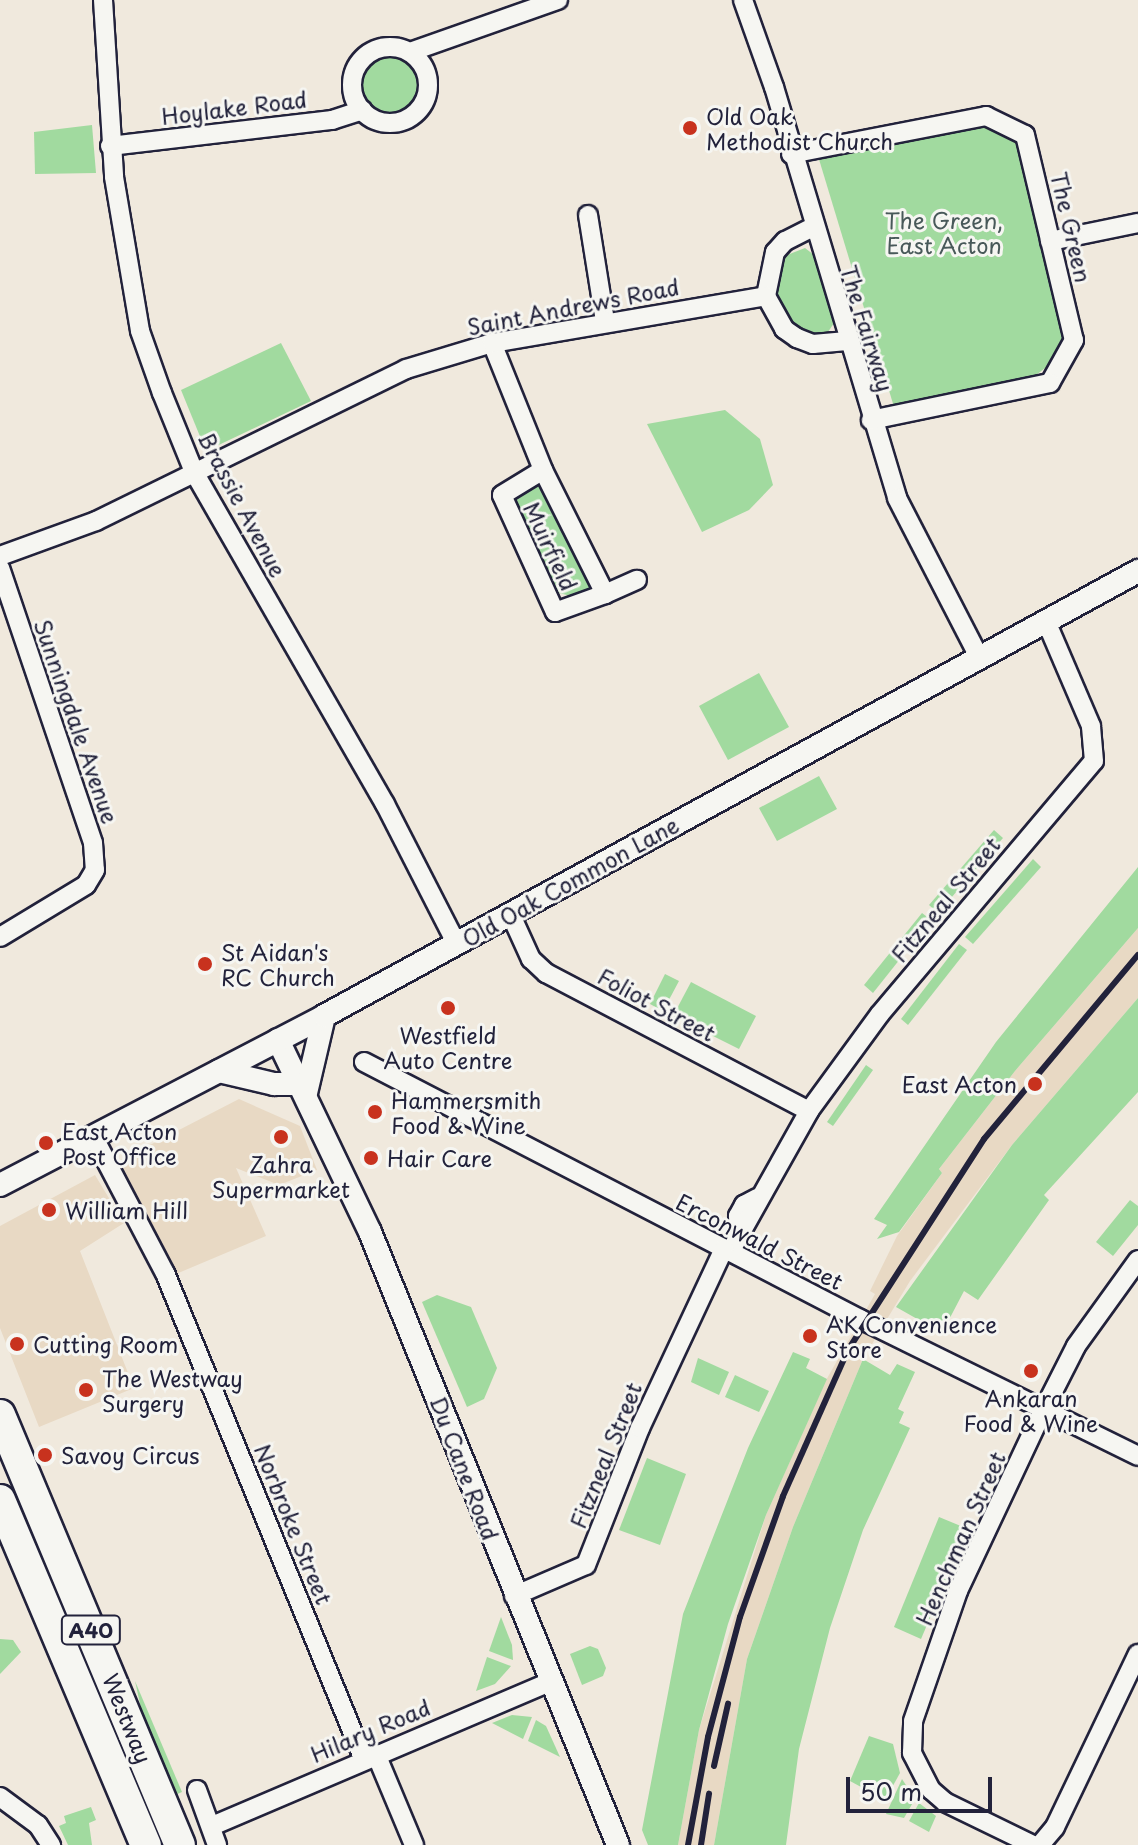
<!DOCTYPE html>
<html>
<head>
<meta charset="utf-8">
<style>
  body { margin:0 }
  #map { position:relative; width:1138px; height:1845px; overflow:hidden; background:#f0e9dd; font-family:"Playpen Sans",sans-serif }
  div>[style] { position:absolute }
  .built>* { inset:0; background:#e8d9c4 }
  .green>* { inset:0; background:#a1da9f }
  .round { border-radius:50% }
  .roads { filter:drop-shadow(2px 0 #22223b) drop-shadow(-2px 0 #22223b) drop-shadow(0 2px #22223b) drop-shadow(0 -2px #22223b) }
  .minor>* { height:18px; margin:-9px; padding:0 9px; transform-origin:9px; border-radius:9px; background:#f6f6f2 }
  .minor>.ring { margin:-9px; padding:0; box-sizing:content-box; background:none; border:18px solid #f6f6f2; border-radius:50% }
  .tertiary>* { height:22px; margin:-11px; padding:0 11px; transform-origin:11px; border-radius:11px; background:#f6f6f2 }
  .trunk>* { height:30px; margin:-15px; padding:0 15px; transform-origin:15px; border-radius:15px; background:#f6f6f2 }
  .rail>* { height:6px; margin:-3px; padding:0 3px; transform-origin:3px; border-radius:3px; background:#22223b }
  .dots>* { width:22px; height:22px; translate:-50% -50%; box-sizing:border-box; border:4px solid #f6f6f2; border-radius:50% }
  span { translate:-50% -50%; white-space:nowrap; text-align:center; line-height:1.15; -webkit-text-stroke:6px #f6f6f2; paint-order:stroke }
  .shield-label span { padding:2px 6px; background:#f6f6f2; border:2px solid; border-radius:6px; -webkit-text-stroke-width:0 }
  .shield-label { font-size:20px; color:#22223b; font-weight:700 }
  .street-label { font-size:22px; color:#22223b }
  .poi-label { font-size:22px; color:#22223b }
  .left { translate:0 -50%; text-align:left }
  .right { translate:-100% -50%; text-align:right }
  .park-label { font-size:22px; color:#485959 }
  .scale { position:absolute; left:846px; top:1777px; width:146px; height:36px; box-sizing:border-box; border:4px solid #22223b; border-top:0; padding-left:10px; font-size:24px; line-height:28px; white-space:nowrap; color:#22223b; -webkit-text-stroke:6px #f6f6f2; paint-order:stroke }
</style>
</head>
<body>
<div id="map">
  <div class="built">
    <i style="clip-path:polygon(1138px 928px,1138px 998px,1012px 1145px,910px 1281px,863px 1359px,793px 1527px,747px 1659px,714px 1845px,678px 1845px,699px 1730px,766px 1515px,825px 1382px,875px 1294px,870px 1291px,897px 1236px,942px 1173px,939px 1169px,1015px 1071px)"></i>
    <i style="clip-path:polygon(239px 1099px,300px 1126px,317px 1170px,279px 1185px,236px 1168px,266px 1236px,176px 1274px,115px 1163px)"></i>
    <i style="clip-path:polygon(95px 1175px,124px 1223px,80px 1251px,134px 1388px,39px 1427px,0 1328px,0 1226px)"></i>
  </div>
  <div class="green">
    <i class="round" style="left:362px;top:55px;width:58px;height:58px"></i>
    <i style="clip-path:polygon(991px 122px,1023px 137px,1067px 337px,1061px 356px,1036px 375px,894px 407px,818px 156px)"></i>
    <i style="clip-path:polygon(92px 125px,96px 173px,35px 174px,34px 132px)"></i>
    <i style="clip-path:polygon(805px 248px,814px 255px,834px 323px,826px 335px,803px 332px,786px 319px,773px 288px,782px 257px)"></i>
    <i style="clip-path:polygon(281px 343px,311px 401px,206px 451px,181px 390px)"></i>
    <i style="clip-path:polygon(725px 410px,760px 439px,773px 485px,749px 510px,702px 532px,647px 424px)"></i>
    <i style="clip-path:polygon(541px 477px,592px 588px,571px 596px,555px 592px,513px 497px)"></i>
    <i style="clip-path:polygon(759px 673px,789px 727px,728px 760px,699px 706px)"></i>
    <i style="clip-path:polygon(819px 776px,837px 809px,777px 841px,759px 808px)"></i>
    <i style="clip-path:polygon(994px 830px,1003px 838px,938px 913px,929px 905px)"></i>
    <i style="clip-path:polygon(1033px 859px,1041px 867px,973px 944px,965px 937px)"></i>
    <i style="clip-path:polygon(1138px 867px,1138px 928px,1015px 1071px,939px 1169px,942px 1173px,899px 1232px,877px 1239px,887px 1225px,874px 1219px,996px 1042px)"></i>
    <i style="clip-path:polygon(922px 913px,931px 920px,873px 993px,864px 985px)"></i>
    <i style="clip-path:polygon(959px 944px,967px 950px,908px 1025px,901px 1019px)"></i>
    <i style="clip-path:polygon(665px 974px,679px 981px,663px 1011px,650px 1004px)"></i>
    <i style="clip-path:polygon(691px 982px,756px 1016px,739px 1049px,673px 1016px)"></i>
    <i style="clip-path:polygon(1138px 998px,1138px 1092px,1044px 1195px,1049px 1200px,978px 1300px,964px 1291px,942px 1333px,896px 1307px,1012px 1145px)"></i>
    <i style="clip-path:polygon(866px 1065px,873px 1070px,833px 1126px,827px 1122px)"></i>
    <i style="clip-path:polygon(1130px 1200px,1138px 1206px,1138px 1225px,1113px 1256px,1096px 1242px)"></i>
    <i style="clip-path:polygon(437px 1295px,471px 1307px,497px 1368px,484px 1399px,467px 1407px,422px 1302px)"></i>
    <i style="clip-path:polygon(793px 1352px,810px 1359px,806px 1368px,827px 1379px,766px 1515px,728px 1624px,699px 1730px,678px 1845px,648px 1845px,642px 1830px,683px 1614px,748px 1448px)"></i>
    <i style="clip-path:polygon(698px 1358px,729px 1372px,719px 1395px,691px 1382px)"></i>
    <i style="clip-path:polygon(863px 1359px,890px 1375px,897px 1364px,915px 1372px,898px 1409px,904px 1412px,899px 1423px,910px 1428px,863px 1530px,830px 1628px,799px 1749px,786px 1845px,714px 1845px,747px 1659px,793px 1527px)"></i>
    <i style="clip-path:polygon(735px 1375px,769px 1391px,759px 1412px,725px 1397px)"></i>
    <i style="clip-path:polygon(647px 1458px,686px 1474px,660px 1545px,619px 1530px)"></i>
    <i style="clip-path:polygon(939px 1517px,968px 1529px,921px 1639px,894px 1627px)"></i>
    <i style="clip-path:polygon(501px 1617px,512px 1645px,513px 1660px,489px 1651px)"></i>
    <i style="clip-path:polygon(0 1639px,13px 1640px,21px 1652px,0 1674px)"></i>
    <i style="clip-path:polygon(590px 1646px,598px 1649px,606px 1668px,603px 1676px,582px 1685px,570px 1654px)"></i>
    <i style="clip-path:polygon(487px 1657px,511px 1666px,495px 1684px,476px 1691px)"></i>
    <i style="clip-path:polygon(135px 1681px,182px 1792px,175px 1795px,142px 1713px)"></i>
    <i style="clip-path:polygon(512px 1715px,532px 1717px,523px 1739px,492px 1723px)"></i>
    <i style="clip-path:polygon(536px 1720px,546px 1726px,560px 1757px,528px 1741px)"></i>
    <i style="clip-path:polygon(869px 1736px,893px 1744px,900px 1773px,885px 1800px,850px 1781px)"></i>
    <i style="clip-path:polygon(902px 1779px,915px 1799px,904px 1818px,886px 1814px)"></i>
    <i style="clip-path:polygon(919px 1803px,936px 1816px,929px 1832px,909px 1821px)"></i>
    <i style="clip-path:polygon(91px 1807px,96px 1820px,89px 1823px,92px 1845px,68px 1845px,59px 1826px,66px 1823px,64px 1816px)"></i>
  </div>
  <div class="roads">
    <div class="minor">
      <i style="left:103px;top:0;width:177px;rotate:86.4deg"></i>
      <i style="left:114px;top:177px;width:156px;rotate:80.4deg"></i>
      <i style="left:140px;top:331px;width:66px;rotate:70.5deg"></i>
      <i style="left:162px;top:393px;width:85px;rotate:67.9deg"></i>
      <i style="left:194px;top:472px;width:383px;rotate:60.1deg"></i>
      <i style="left:385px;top:804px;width:156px;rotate:62.9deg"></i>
      <i style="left:743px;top:0;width:92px;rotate:70.4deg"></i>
      <i style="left:774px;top:87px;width:429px;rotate:73.3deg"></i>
      <i style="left:897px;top:498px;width:179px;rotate:62.7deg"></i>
      <i class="ring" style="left:352px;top:47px;width:58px;height:58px"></i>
      <i style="left:410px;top:52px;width:157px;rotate:-19.4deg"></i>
      <i style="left:110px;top:146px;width:224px;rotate:-6.7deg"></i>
      <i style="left:332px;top:120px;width:32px;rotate:-18deg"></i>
      <i style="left:791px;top:154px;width:199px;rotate:-11deg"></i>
      <i style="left:986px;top:116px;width:43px;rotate:26deg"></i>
      <i style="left:1025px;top:135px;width:211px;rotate:76.6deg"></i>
      <i style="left:1074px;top:340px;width:49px;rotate:119.2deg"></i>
      <i style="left:1050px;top:383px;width:183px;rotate:168.3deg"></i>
      <i style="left:588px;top:215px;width:107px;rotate:80.9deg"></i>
      <i style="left:813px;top:227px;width:31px;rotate:153deg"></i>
      <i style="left:785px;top:241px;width:15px;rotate:132deg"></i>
      <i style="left:775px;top:252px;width:45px;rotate:101.6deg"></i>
      <i style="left:766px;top:296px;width:38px;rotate:61deg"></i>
      <i style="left:784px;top:329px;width:16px;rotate:35deg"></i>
      <i style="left:797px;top:338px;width:17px;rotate:21deg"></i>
      <i style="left:813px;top:344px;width:34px;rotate:-5deg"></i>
      <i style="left:1050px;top:241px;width:90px;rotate:-11.6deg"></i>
      <i style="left:492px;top:343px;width:137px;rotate:68.1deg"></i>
      <i style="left:543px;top:470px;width:139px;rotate:63.4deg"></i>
      <i style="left:605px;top:594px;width:53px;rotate:160.2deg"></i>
      <i style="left:555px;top:612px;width:128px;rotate:-114.4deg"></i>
      <i style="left:502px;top:495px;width:48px;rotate:-31.4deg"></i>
      <i style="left:0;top:556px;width:102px;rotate:-20deg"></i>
      <i style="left:96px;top:521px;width:345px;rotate:-26.1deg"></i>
      <i style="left:406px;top:369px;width:90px;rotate:-16.8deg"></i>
      <i style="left:492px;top:343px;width:278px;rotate:-9.7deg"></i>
      <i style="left:0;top:568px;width:290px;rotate:71.3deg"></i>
      <i style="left:93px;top:843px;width:27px;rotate:86deg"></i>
      <i style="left:95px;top:870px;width:17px;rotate:121deg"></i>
      <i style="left:86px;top:885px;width:100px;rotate:148.8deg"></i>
      <i style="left:605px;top:594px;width:35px;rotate:-24deg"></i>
      <i style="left:510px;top:913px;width:51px;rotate:65.5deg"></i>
      <i style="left:531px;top:959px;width:21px;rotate:43deg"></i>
      <i style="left:546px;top:973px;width:297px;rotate:27.7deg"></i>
      <i style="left:364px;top:1062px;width:559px;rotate:27.39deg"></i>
      <i style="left:860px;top:1319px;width:310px;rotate:26.2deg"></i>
      <i style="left:93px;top:1136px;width:155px;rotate:62.3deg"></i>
      <i style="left:165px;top:1273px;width:526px;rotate:67.77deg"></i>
      <i style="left:740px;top:1229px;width:13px;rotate:-99deg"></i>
      <i style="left:738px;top:1216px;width:13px;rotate:-61deg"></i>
      <i style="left:744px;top:1205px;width:15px;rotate:-28deg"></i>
      <i style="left:730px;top:1252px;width:162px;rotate:-60.7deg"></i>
      <i style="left:809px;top:1111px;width:120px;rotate:-53.8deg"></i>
      <i style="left:880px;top:1014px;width:331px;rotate:-49.8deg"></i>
      <i style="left:1094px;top:761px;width:35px;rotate:-95deg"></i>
      <i style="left:1091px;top:726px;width:114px;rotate:-113.2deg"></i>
      <i style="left:514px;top:1596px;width:78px;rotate:-23.3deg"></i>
      <i style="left:586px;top:1565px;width:147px;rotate:-68.5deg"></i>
      <i style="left:640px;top:1428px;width:198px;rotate:-64.9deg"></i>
      <i style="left:376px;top:1754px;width:99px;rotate:67.3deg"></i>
      <i style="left:197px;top:1790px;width:59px;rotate:70deg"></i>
      <i style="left:0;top:1797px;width:47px;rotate:36.4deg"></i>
      <i style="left:38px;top:1825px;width:24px;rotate:57deg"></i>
      <i style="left:212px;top:1826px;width:366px;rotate:-23.1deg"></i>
      <i style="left:1033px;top:1845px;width:98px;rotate:-154deg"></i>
      <i style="left:945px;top:1802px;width:18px;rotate:-139deg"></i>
      <i style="left:931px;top:1790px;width:42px;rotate:-117.2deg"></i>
      <i style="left:912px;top:1753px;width:32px;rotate:-88deg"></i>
      <i style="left:913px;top:1721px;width:138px;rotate:-70.9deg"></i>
      <i style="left:958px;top:1591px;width:186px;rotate:-64.8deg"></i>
      <i style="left:1037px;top:1423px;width:86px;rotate:-63.1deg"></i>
      <i style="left:1076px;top:1346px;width:106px;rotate:-54.2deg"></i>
      <i style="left:1040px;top:1845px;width:23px;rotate:-50deg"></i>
      <i style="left:1055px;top:1827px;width:192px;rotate:-64.4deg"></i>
    </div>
    <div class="tertiary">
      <i style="left:278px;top:1040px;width:213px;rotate:64.4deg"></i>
      <i style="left:370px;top:1232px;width:661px;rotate:67.97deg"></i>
      <i style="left:219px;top:1071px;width:57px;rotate:13.3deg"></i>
      <i style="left:274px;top:1084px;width:25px"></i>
      <i style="left:306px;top:1093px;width:79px;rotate:-76.8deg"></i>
      <i style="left:0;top:1185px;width:365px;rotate:-27.5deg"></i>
      <i style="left:324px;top:1016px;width:928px;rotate:-28.66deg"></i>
    </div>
    <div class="trunk">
      <i style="left:0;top:1415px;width:466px;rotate:67.3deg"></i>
      <i style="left:0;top:1500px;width:375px;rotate:67.1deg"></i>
    </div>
  </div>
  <div class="rail">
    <i style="left:714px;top:1766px;width:64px;rotate:-77.3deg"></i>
    <i style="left:688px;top:1845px;width:110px;rotate:-79.5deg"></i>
    <i style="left:708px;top:1737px;width:124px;rotate:-75.1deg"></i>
    <i style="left:740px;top:1617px;width:128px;rotate:-70.4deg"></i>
    <i style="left:783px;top:1496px;width:160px;rotate:-66deg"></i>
    <i style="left:848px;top:1350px;width:251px;rotate:-57.2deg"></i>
    <i style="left:984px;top:1139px;width:240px;rotate:-50.1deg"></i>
    <i style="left:701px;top:1845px;width:52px;rotate:-81.1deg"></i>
  </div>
  <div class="dots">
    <i style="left:690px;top:128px;background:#c8321e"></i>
    <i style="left:205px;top:964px;background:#c8321e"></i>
    <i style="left:448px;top:1008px;background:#c8321e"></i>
    <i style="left:1035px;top:1084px;background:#c8321e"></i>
    <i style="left:375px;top:1112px;background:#c8321e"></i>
    <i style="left:281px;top:1137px;background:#c8321e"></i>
    <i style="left:46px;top:1143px;background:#c8321e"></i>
    <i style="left:371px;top:1158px;background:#c8321e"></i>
    <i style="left:49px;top:1210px;background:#c8321e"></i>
    <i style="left:810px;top:1336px;background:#c8321e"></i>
    <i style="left:17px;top:1344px;background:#c8321e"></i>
    <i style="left:1031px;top:1371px;background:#c8321e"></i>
    <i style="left:86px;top:1390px;background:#c8321e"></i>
    <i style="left:45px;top:1455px;background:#c8321e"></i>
  </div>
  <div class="shield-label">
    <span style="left:91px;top:1630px">A40</span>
  </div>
  <div class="street-label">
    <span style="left:234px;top:107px;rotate:-7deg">Hoylake Road</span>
    <span style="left:1072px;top:227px;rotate:77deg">The Green</span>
    <span style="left:573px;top:306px;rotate:-11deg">Saint Andrews Road</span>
    <span style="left:868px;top:328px;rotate:73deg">The Fairway</span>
    <span style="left:243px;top:504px;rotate:62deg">Brassie Avenue</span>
    <span style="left:551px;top:546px;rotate:65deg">Muirfield</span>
    <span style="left:77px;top:721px;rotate:71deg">Sunningdale Avenue</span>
    <span style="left:570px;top:881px;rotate:-29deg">Old Oak Common Lane</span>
    <span style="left:945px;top:899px;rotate:-50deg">Fitzneal Street</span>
    <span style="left:657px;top:1004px;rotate:28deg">Foliot Street</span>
    <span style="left:760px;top:1241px;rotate:27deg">Erconwald Street</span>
    <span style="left:605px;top:1455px;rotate:-68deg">Fitzneal Street</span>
    <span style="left:465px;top:1468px;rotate:69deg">Du Cane Road</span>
    <span style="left:294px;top:1524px;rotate:68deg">Norbroke Street</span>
    <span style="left:960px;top:1538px;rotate:-66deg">Henchman Street</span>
    <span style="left:128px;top:1718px;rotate:68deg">Westway</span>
    <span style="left:370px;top:1730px;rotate:-23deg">Hilary Road</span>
  </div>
  <div class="poi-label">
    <span class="left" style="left:706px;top:128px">Old Oak<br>Methodist Church</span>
    <span class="left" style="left:221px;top:964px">St Aidan's<br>RC Church</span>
    <span style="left:448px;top:1047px">Westfield<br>Auto Centre</span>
    <span class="right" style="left:1017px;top:1084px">East Acton</span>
    <span class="left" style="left:391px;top:1112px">Hammersmith<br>Food &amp; Wine</span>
    <span class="left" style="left:62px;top:1143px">East Acton<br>Post Office</span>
    <span class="left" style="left:387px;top:1158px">Hair Care</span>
    <span style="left:281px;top:1176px">Zahra<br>Supermarket</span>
    <span class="left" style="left:65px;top:1210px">William Hill</span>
    <span class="left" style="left:826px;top:1336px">AK Convenience<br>Store</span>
    <span class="left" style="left:33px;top:1344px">Cutting Room</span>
    <span class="left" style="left:102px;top:1390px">The Westway<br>Surgery</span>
    <span style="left:1031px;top:1410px">Ankaran<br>Food &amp; Wine</span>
    <span class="left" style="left:61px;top:1455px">Savoy Circus</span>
  </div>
  <div class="park-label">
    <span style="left:944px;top:232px">The Green,<br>East Acton</span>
  </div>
  <div class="scale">50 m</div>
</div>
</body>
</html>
